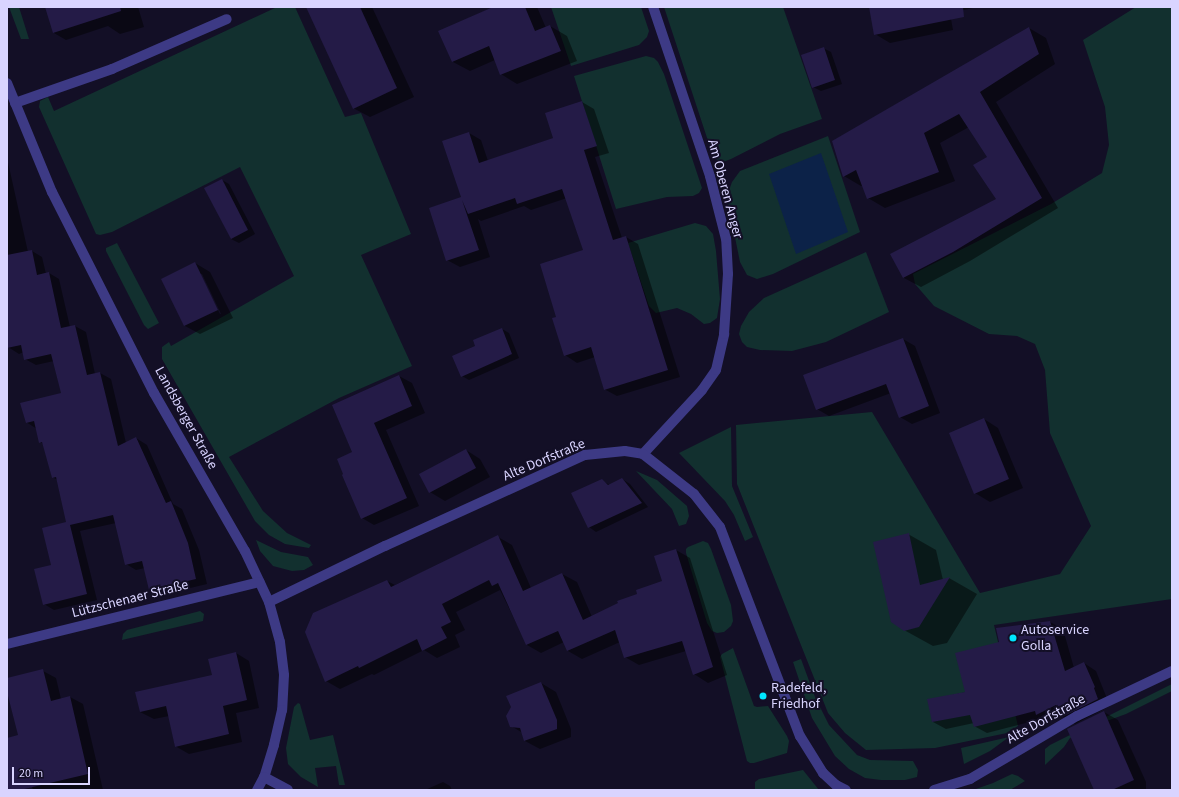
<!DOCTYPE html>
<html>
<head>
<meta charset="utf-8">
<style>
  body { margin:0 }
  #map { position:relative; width:1179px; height:797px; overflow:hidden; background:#130f26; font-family:"Source Sans 3",sans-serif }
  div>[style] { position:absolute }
  .green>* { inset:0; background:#12302f }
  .water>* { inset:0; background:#0c2248 }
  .shadow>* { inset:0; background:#0007 }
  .building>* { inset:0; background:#241b47 }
  .service>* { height:10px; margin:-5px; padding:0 5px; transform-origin:5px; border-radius:5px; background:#3d3a85 }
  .minor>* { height:10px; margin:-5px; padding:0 5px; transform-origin:5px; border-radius:5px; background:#3d3a85 }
  .dots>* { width:11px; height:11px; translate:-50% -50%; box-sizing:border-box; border:2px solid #130f26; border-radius:50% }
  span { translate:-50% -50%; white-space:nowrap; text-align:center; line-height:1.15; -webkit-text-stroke:4px #130f26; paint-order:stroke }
  .street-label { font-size:14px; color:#d9d4ff }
  .poi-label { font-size:14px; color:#d9d4ff }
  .left { translate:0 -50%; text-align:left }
  .frame { position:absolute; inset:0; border:8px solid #d9d4ff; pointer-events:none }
  .scale { position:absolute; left:12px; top:767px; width:78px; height:18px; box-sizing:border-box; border:2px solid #d9d4ff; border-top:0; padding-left:5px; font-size:12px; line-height:14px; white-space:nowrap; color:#d9d4ff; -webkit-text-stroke:3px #130f26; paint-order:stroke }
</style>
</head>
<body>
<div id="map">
  <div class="green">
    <i style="clip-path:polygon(9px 7px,19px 7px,29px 39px,21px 39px)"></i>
    <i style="clip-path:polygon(277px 7px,295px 7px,345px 117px,361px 113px,411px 234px,361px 255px,412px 366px,339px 398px,229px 457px,263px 511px,287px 533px,311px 545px,309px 548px,285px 544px,269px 535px,255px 521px,162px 359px,162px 347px,169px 342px,171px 346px,294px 276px,240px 167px,112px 232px,100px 235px,96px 234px,39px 107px,40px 101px,48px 97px,54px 111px)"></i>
    <i style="clip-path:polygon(551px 7px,641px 7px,649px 31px,647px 37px,639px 45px,571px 66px)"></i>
    <i style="clip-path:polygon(664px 7px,783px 7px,822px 119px,780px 134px,731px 159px,723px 162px,717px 160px,711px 150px)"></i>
    <i style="clip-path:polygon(1136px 7px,1172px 7px,1172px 599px,994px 625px,1018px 726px,1007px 733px,935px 748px,866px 750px,845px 733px,828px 713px,737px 484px,736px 425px,872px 412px,980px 593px,1060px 574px,1091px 526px,1050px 433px,1045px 370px,1035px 344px,1017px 336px,989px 334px,934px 306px,915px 284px,913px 274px,1051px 204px,1102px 173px,1109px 145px,1105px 107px,1083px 40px)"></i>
    <i style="clip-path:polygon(646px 56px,654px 58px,658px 62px,664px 74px,702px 188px,699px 193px,693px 196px,667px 197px,616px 209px,574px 76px)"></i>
    <i style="clip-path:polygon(828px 136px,860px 232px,773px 274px,757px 279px,747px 275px,740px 262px,728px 203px,728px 193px,732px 182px,740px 171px)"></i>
    <i style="clip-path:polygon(695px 223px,706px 226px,713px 234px,716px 251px,720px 299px,717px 318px,710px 323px,704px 324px,691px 314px,677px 308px,656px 313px,649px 306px,628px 243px)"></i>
    <i style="clip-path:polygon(117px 243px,159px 323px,148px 329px,144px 325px,106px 251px,106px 248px)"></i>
    <i style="clip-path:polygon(866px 252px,889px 312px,826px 342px,792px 351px,760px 350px,747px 347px,742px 342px,739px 334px,741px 326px,749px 312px,764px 298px)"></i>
    <i style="clip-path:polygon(731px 427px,732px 486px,753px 537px,745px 541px,734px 515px,725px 501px,679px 453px)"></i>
    <i style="clip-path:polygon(636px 471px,657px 480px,687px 506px,689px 516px,686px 524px,679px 526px,672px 509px)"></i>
    <i style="clip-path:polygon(256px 540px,281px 552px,308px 557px,313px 565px,304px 570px,292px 571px,273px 566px,260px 551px)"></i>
    <i style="clip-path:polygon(703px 541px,708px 543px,711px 549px,731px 605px,733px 621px,731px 626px,724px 632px,717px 633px,712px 631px,707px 623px,686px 553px,686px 549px,688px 547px)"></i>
    <i style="clip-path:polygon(200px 611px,204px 614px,203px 621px,122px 640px,123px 634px,127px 630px)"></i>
    <i style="clip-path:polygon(733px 648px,754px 706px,757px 707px,768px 706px,787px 736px,789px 741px,787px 753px,754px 763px,750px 763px,747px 761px,720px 657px,722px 654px)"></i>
    <i style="clip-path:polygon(801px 659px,815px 697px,829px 725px,857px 755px,870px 760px,913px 761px,918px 770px,917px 777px,905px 780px,881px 780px,865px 778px,849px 769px,835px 756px,812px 718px,793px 662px)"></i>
    <i style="clip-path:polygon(1172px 684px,1172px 691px,1126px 714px,1093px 726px,1070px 738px,1064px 747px,1045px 765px,1045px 749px,1050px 745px)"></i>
    <i style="clip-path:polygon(298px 703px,300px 704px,310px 740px,333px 735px,345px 785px,339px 785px,336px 766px,315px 768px,318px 787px,301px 777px,288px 764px,286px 748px,294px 707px)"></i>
    <i style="clip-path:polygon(1009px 737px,990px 751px,964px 764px,961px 748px)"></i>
    <i style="clip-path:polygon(803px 770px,819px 790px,755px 790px,755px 782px,759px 779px)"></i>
    <i style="clip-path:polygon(1012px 774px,1018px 776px,1025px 781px,1010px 790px,973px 790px,993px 783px)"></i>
  </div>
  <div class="water">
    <i style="clip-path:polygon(821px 153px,848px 232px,796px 254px,769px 174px)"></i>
  </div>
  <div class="shadow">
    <i style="clip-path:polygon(46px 7px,138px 7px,144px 27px,120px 34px,108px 26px,66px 40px,54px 33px)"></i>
    <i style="clip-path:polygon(307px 7px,372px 7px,414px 97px,370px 117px,353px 108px)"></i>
    <i style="clip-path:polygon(494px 7px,537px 7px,546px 28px,550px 26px,567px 36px,577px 61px,517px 84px,501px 74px,495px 60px,470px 71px,453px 62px,440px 31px)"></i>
    <i style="clip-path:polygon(870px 7px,972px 7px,973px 8px,950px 13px,953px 30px,890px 43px,875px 34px)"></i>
    <i style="clip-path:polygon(1029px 28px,1046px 38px,1055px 64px,996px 102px,1058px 208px,970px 261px,921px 287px,904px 278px,892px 254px,998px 199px,988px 157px,969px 127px,940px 143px,955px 181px,885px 208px,868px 198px,863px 185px,861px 186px,844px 176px,833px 141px)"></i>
    <i style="clip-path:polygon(823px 48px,831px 52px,842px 84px,821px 91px,813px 87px)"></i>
    <i style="clip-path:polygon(582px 102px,594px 109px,609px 153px,595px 157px,622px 238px,626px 237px,638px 244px,680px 377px,617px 396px,604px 389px,595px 357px,577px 363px,565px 355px,558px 318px,584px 251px,567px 198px,531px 210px,524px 206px,481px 221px,478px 219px,490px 257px,460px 267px,447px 260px,462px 198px,469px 133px,481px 140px,488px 161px,554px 138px)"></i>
    <i style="clip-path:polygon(7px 158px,28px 252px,32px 251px,42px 257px,46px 274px,49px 273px,59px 279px,70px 327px,75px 326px,86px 332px,95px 374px,100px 373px,111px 379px,126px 443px,136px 438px,147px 445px,173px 504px,182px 509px,199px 550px,207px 584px,161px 595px,150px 589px,145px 568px,136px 570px,126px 564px,116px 523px,80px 531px,97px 600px,54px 610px,44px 604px,53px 566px,67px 523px,58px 480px,52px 477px,44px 444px,40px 442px,37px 429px,26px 422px,62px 394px,54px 361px,36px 365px,25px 359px,24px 352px,19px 354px,8px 347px)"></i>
    <i style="clip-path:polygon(222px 180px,229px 184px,255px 234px,239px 243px,231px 239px)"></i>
    <i style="clip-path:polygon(evenodd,195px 263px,210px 272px,233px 318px,200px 334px,185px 326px,162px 279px,195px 263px,200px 274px,202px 274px,221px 314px,220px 314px,200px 274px)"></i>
    <i style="clip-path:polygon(502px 329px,509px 333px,519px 358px,469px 380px,462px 376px,477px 346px)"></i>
    <i style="clip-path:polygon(903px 339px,915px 346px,940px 413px,912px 424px,900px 417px,891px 393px,829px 416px,817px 409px)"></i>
    <i style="clip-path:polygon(399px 376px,412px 383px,425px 413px,386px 430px,419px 506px,374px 525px,362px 518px,354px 452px)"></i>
    <i style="clip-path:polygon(984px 419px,998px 428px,1023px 488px,990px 502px,975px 493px)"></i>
    <i style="clip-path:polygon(466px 450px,480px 459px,490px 477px,445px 501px,430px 492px)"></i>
    <i style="clip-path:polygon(622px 479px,630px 484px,648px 507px,596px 532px,589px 527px,602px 481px,610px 485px)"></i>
    <i style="clip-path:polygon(908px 534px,936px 550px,943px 580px,949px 578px,977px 594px,947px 643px,933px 646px,904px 630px)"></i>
    <i style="clip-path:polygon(498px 537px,512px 545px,531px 588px,562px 574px,577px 582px,592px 617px,664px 582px,676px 550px,690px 558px,727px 675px,708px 683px,694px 674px,686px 651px,639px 665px,625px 657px,620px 642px,582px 659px,568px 651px,564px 642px,541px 653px,527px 645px,500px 590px,456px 612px,465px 630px,455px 635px,460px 647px,437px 658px,424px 650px,374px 675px,372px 674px,340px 689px,326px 681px,387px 581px,395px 585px)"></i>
    <i style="clip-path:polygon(1050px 622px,1063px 629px,1074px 668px,1084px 663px,1096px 671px,1110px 706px,1075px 724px,1062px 716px,1050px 721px,1045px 718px,987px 733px,974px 726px,974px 723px,946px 729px,933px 722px,929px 700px,966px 692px,1000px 642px,997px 629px)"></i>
    <i style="clip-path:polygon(236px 653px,249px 661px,259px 708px,236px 713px,242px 742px,189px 754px,175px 746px,169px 716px,154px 719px,140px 712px,213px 676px)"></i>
    <i style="clip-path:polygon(43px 671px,56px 678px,61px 699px,70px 697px,83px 704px,103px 790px,33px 790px,7px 687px,7px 679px)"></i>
    <i style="clip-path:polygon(541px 683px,556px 692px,571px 729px,571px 737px,540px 749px,525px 741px,523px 733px,511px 726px)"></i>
    <i style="clip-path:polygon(1104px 712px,1118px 720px,1146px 782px,1146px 790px,1095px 790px)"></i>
    <i style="clip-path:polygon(443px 782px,450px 786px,452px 790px,425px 790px)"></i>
  </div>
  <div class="building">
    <i style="clip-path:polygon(45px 7px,120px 7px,121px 11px,53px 33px)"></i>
    <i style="clip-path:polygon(306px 7px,360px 7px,397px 88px,353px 109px)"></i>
    <i style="clip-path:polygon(493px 7px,525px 7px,535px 31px,550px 25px,561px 51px,500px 75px,489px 46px,452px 62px,438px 31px)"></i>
    <i style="clip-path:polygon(869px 7px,963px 7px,964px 17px,874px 35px)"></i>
    <i style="clip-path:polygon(1029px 27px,1039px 54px,980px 92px,1042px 198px,953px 252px,903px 278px,890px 254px,996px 199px,973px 165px,987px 157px,959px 114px,924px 133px,939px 172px,867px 199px,856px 170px,843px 177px,832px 141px)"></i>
    <i style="clip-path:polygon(824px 47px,835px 80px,812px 88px,801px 55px)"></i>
    <i style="clip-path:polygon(582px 101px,597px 146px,584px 150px,613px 240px,626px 236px,668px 370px,604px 390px,591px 347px,564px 356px,552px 318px,556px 317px,540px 264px,583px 250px,562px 189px,517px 204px,515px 198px,468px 214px,462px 200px,479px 250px,446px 261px,429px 208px,461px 197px,442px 141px,469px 132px,479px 163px,553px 138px,545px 113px)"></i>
    <i style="clip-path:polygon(222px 179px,248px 230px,231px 239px,204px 188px)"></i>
    <i style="clip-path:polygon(32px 250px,37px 275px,49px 272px,61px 328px,75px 325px,87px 375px,100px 372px,118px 446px,136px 437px,166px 503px,171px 501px,188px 543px,196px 579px,149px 590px,142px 561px,125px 565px,113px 515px,70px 525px,87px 594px,43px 605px,34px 569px,51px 565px,42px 528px,66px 522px,56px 477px,52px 478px,42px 442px,39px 443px,34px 421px,26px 423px,20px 403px,61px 393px,51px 354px,24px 360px,21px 345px,7px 348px,7px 255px)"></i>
    <i style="clip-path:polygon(195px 262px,218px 310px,184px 326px,161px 279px)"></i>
    <i style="clip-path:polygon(502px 328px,512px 354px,461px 377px,452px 356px,475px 346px,473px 340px)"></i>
    <i style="clip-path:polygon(903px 338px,929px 406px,899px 418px,886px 384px,816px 410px,803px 375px)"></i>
    <i style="clip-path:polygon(399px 375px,412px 406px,374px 423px,407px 498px,361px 519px,342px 475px,343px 474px,337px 459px,352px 452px,332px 405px)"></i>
    <i style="clip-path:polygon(984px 418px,1009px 479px,974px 494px,949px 433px)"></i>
    <i style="clip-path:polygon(466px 449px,476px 468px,429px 493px,419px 474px)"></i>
    <i style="clip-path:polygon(622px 478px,642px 503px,588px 528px,571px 493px,602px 479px,608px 485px)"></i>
    <i style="clip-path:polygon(909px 533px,920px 585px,950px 577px,919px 627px,904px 631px,891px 622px,873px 542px)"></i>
    <i style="clip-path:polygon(498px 535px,523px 591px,562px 573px,583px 620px,618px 603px,617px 601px,637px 594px,636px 590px,662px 581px,654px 556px,676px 549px,713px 667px,693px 675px,682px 641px,624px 658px,615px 630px,567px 651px,558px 631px,526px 645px,498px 583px,492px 586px,489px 580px,442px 604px,451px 622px,441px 627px,447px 638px,422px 651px,417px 639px,359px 668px,358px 666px,325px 682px,305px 632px,313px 613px,387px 580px,391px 587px)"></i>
    <i style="clip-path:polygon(1050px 621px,1065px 671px,1084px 662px,1095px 687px,1094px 688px,1098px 699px,1062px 717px,1056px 705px,1036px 715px,1035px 711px,974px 727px,970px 715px,932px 722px,927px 699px,965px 692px,955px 653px,999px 642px,996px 628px)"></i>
    <i style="clip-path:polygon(236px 652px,247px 700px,223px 706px,229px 734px,175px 747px,166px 706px,140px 712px,135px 692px,212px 675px,208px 659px)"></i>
    <i style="clip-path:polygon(43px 669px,51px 701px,70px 696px,88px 774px,20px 790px,7px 790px,7px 738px,18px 735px,7px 692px,7px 678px)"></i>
    <i style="clip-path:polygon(541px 682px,557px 720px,557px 729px,524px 741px,520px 728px,510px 727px,506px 716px,511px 707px,506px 696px)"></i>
    <i style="clip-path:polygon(1104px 711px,1134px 780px,1112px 790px,1094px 790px,1067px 729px)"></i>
  </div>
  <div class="service">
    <i style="left:15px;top:103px;width:103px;rotate:-19.3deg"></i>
    <i style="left:112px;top:69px;width:125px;rotate:-23.5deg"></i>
  </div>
  <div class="minor">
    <i style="left:7px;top:83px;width:118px;rotate:67.6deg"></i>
    <i style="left:52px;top:192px;width:225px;rotate:63.1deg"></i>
    <i style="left:154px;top:393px;width:182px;rotate:60.1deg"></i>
    <i style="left:245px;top:551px;width:56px;rotate:64.8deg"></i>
    <i style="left:269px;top:602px;width:41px;rotate:74.6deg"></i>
    <i style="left:280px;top:642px;width:33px;rotate:83deg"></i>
    <i style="left:284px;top:675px;width:35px;rotate:93deg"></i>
    <i style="left:282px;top:710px;width:36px;rotate:103deg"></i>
    <i style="left:274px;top:745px;width:34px;rotate:107deg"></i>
    <i style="left:264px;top:777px;width:15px;rotate:118deg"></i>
    <i style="left:643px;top:454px;width:87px;rotate:-47.3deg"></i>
    <i style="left:702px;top:390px;width:24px;rotate:-55deg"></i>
    <i style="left:716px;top:370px;width:37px;rotate:-77deg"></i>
    <i style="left:724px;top:334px;width:60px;rotate:-86.2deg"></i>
    <i style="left:728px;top:274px;width:35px;rotate:-93deg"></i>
    <i style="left:726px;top:239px;width:65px;rotate:-104.3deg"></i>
    <i style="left:710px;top:176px;width:178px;rotate:-108.6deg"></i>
    <i style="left:269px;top:602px;width:129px;rotate:-25.8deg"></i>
    <i style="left:385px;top:546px;width:220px;rotate:-24.5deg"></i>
    <i style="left:585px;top:455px;width:40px;rotate:-5.7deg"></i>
    <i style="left:625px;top:451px;width:18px;rotate:9deg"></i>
    <i style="left:643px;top:454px;width:65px;rotate:38.1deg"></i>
    <i style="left:694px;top:494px;width:42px;rotate:51.8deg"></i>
    <i style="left:720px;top:527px;width:224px;rotate:69.1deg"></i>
    <i style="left:800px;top:736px;width:44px;rotate:58.1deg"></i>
    <i style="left:823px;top:773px;width:18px;rotate:43deg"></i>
    <i style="left:836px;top:785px;width:11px;rotate:27deg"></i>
    <i style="left:7px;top:644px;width:260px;rotate:-13.8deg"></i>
    <i style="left:264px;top:777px;width:27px;rotate:28deg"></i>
    <i style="left:934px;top:790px;width:38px;rotate:-17deg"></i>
    <i style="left:970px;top:779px;width:124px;rotate:-30.5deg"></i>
    <i style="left:1077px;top:716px;width:105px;rotate:-25.3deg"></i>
  </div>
  <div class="dots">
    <i style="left:1013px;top:638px;background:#00e5ff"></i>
    <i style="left:763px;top:696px;background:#00e5ff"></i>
  </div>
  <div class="street-label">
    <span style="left:725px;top:189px;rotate:75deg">Am Oberen Anger</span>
    <span style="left:186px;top:418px;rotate:61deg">Landsberger Straße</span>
    <span style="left:544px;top:460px;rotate:-23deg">Alte Dorfstraße</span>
    <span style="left:130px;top:599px;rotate:-14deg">Lützschenaer Straße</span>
    <span style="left:1046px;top:719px;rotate:-29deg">Alte Dorfstraße</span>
  </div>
  <div class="poi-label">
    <span class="left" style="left:1021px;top:638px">Autoservice<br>Golla</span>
    <span class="left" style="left:771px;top:696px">Radefeld,<br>Friedhof</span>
  </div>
  <div class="frame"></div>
  <div class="scale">20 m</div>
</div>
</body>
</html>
